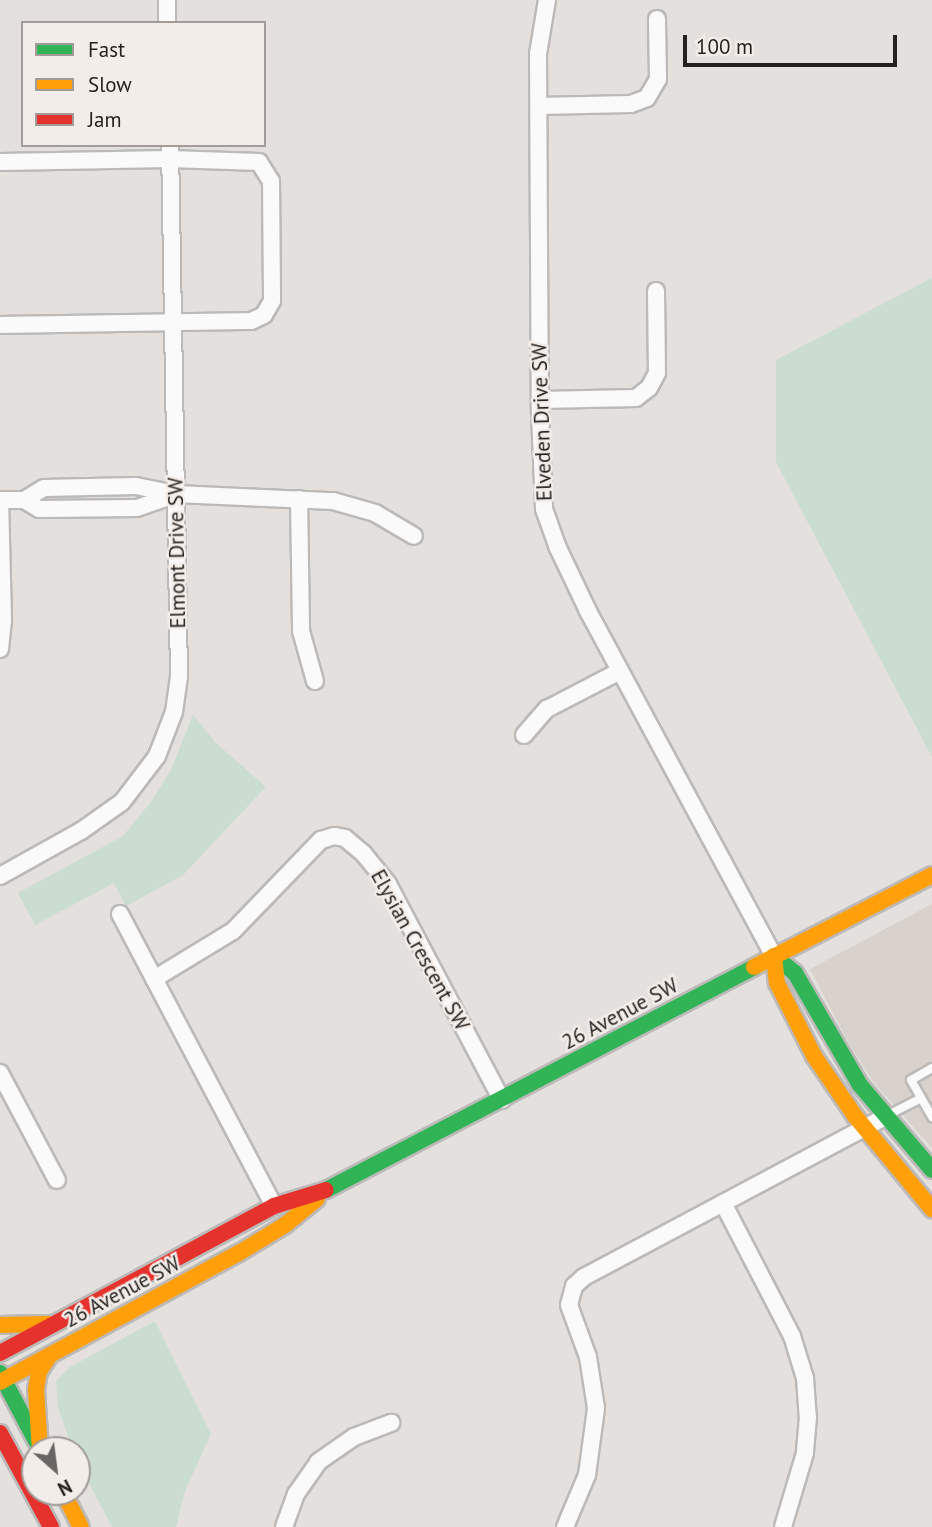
<!DOCTYPE html>
<html>
<head>
<meta charset="utf-8">
<style>
  body { margin:0 }
  #map { position:relative; width:932px; height:1527px; overflow:hidden; background:#e3e0de; font-family:"PT Sans",sans-serif }
  div>[style] { position:absolute }
  .built>* { inset:0; background:#d9d2cc }
  .green>* { inset:0; background:#caddd0 }
  .roads { filter:drop-shadow(2px 0 #bcbab9) drop-shadow(-2px 0 #bcbab9) drop-shadow(0 2px #bcbab9) drop-shadow(0 -2px #bcbab9) }
  .lane>* { height:8px; margin:-4px; padding:0 4px; transform-origin:4px; border-radius:4px; background:#fbfafa }
  .street>* { height:16px; margin:-8px; padding:0 8px; transform-origin:8px; border-radius:8px; background:#fbfafa }
  .fast>* { height:16px; margin:-8px; padding:0 8px; transform-origin:8px; border-radius:8px; background:#30b455 }
  .slow>* { height:16px; margin:-8px; padding:0 8px; transform-origin:8px; border-radius:8px; background:#ff9f0a }
  .jam>* { height:16px; margin:-8px; padding:0 8px; transform-origin:8px; border-radius:8px; background:#e5322d }
  span { translate:-50% -50%; white-space:nowrap; text-align:center; line-height:1.15; -webkit-text-stroke:5px #f3ede9; paint-order:stroke }
  .street-label { font-size:21px; color:#252321 }
  .legend { position:absolute; left:21px; top:21px; width:245px; height:126px; box-sizing:border-box; background:#f3ede9; border:2px solid #a19c99; margin:0; padding:9px 12px; list-style:none; font-size:21px; color:#252321 }
  .legend li { display:flex; align-items:center; gap:14px; height:35px }
  .legend b { width:35px; border:2px solid #a19c99 }
  .north { position:absolute; left:21px; top:1436px; width:70px; height:70px; box-sizing:border-box; background:#f3ede9; border:2px solid #a19c99; border-radius:50%; rotate:152deg; font-size:19px; font-weight:700; line-height:28px; text-align:center; color:#252321 }
  .north::after { content:''; display:block; margin:auto; width:24px; height:32px; background:#686563; clip-path:polygon(50% 0,100% 100%,50% 72%,0 100%) }
  .scale { position:absolute; left:683px; top:35px; width:214px; height:32px; box-sizing:border-box; border:4px solid #252321; border-top:0; padding-left:9px; font-size:21px; line-height:24px; white-space:nowrap; color:#252321; -webkit-text-stroke:5px #f3ede9; paint-order:stroke }
</style>
</head>
<body>
<div id="map">
  <div class="built">
    <i style="clip-path:polygon(932px 904px,932px 1148px,874px 1083px,848px 1042px,810px 969px)"></i>
  </div>
  <div class="green">
    <i style="clip-path:polygon(932px 278px,932px 757px,776px 462px,776px 360px)"></i>
    <i style="clip-path:polygon(193px 715px,216px 743px,266px 787px,183px 875px,126px 906px,114px 883px,35px 925px,18px 893px,123px 836px,150px 803px,170px 772px)"></i>
    <i style="clip-path:polygon(155px 1321px,211px 1434px,185px 1491px,176px 1527px,112px 1527px,77px 1460px,77px 1450px,73px 1450px,58px 1408px,56px 1381px,70px 1367px)"></i>
  </div>
  <div class="roads">
    <div class="lane">
      <i style="left:932px;top:1068px;width:24px;rotate:150deg"></i>
      <i style="left:911px;top:1080px;width:43px;rotate:60.4deg"></i>
      <i style="left:890px;top:1114px;width:35px;rotate:-27deg"></i>
    </div>
    <div class="street">
      <i style="left:167px;top:0;width:23px;rotate:90deg"></i>
      <i style="left:547px;top:0;width:55px;rotate:99.5deg"></i>
      <i style="left:538px;top:54px;width:359px;rotate:89.7deg"></i>
      <i style="left:540px;top:413px;width:96px;rotate:87.6deg"></i>
      <i style="left:544px;top:509px;width:41px;rotate:70.3deg"></i>
      <i style="left:558px;top:548px;width:70px;rotate:64.5deg"></i>
      <i style="left:588px;top:611px;width:392px;rotate:61.7deg"></i>
      <i style="left:539px;top:106px;width:92px;rotate:-1.2deg"></i>
      <i style="left:631px;top:104px;width:17px;rotate:-21deg"></i>
      <i style="left:647px;top:98px;width:22px;rotate:-60deg"></i>
      <i style="left:658px;top:79px;width:60px;rotate:-91deg"></i>
      <i style="left:0;top:162px;width:170px;rotate:-1deg"></i>
      <i style="left:170px;top:159px;width:89px;rotate:1.9deg"></i>
      <i style="left:259px;top:162px;width:22px;rotate:58deg"></i>
      <i style="left:271px;top:181px;width:120px;rotate:89.5deg"></i>
      <i style="left:272px;top:301px;width:16px;rotate:120deg"></i>
      <i style="left:264px;top:315px;width:14px;rotate:155deg"></i>
      <i style="left:251px;top:321px;width:251px;rotate:179.1deg"></i>
      <i style="left:540px;top:400px;width:96px;rotate:-1.2deg"></i>
      <i style="left:636px;top:398px;width:16px;rotate:-38deg"></i>
      <i style="left:649px;top:388px;width:17px;rotate:-62deg"></i>
      <i style="left:657px;top:373px;width:82px;rotate:-90.7deg"></i>
      <i style="left:299px;top:499px;width:132px;rotate:89.1deg"></i>
      <i style="left:301px;top:631px;width:52px;rotate:74.4deg"></i>
      <i style="left:0;top:500px;width:24px"></i>
      <i style="left:24px;top:500px;width:17px;rotate:31deg"></i>
      <i style="left:39px;top:509px;width:98px;rotate:-0.6deg"></i>
      <i style="left:137px;top:508px;width:39px;rotate:-19deg"></i>
      <i style="left:24px;top:500px;width:23px;rotate:-31deg"></i>
      <i style="left:44px;top:488px;width:92px;rotate:-1.2deg"></i>
      <i style="left:136px;top:486px;width:41px;rotate:11.3deg"></i>
      <i style="left:176px;top:494px;width:157px;rotate:2.6deg"></i>
      <i style="left:333px;top:501px;width:44px;rotate:15.9deg"></i>
      <i style="left:375px;top:513px;width:45px;rotate:30.5deg"></i>
      <i style="left:0;top:649px;width:29px;rotate:-84deg"></i>
      <i style="left:3px;top:620px;width:120px;rotate:-91.4deg"></i>
      <i style="left:524px;top:735px;width:35px;rotate:-49deg"></i>
      <i style="left:547px;top:709px;width:82px;rotate:-27.5deg"></i>
      <i style="left:0;top:876px;width:93px;rotate:-29.1deg"></i>
      <i style="left:81px;top:831px;width:50px;rotate:-35.3deg"></i>
      <i style="left:122px;top:802px;width:58px;rotate:-52.7deg"></i>
      <i style="left:157px;top:756px;width:47px;rotate:-68.9deg"></i>
      <i style="left:174px;top:712px;width:36px;rotate:-82deg"></i>
      <i style="left:179px;top:676px;width:531px;rotate:-90.97deg"></i>
      <i style="left:120px;top:914px;width:330px;rotate:62.2deg"></i>
      <i style="left:154px;top:979px;width:92px;rotate:-31.3deg"></i>
      <i style="left:233px;top:931px;width:127px;rotate:-46deg"></i>
      <i style="left:321px;top:840px;width:14px;rotate:-17deg"></i>
      <i style="left:334px;top:836px;width:11px;rotate:10deg"></i>
      <i style="left:345px;top:838px;width:23px;rotate:40deg"></i>
      <i style="left:363px;top:853px;width:40px;rotate:51deg"></i>
      <i style="left:388px;top:884px;width:244px;rotate:62.2deg"></i>
      <i style="left:0;top:1073px;width:121px;rotate:62deg"></i>
      <i style="left:723px;top:1203px;width:150px;rotate:62.6deg"></i>
      <i style="left:792px;top:1336px;width:44px;rotate:72.8deg"></i>
      <i style="left:805px;top:1378px;width:39px;rotate:86deg"></i>
      <i style="left:808px;top:1417px;width:36px;rotate:95deg"></i>
      <i style="left:805px;top:1453px;width:77px;rotate:106.6deg"></i>
      <i style="left:284px;top:1527px;width:35px;rotate:-70deg"></i>
      <i style="left:296px;top:1494px;width:39px;rotate:-55deg"></i>
      <i style="left:318px;top:1462px;width:44px;rotate:-34.8deg"></i>
      <i style="left:354px;top:1437px;width:40px;rotate:-21deg"></i>
      <i style="left:565px;top:1527px;width:56px;rotate:-67.1deg"></i>
      <i style="left:587px;top:1475px;width:68px;rotate:-82.3deg"></i>
      <i style="left:596px;top:1408px;width:52px;rotate:-98.9deg"></i>
      <i style="left:588px;top:1357px;width:55px;rotate:-110.1deg"></i>
      <i style="left:569px;top:1305px;width:20px;rotate:-75deg"></i>
      <i style="left:574px;top:1286px;width:13px;rotate:-42deg"></i>
      <i style="left:584px;top:1277px;width:341px;rotate:-28deg"></i>
    </div>
    <div class="fast">
      <i style="left:774px;top:956px;width:27px;rotate:39deg"></i>
      <i style="left:795px;top:973px;width:129px;rotate:59.9deg"></i>
      <i style="left:860px;top:1085px;width:111px;rotate:49.7deg"></i>
      <i style="left:326px;top:1190px;width:483px;rotate:-27.5deg"></i>
      <i style="left:0;top:1373px;width:77px;rotate:62.1deg"></i>
    </div>
    <div class="slow">
      <i style="left:774px;top:956px;width:27px;rotate:84deg"></i>
      <i style="left:777px;top:983px;width:82px;rotate:63.1deg"></i>
      <i style="left:814px;top:1056px;width:73px;rotate:55.7deg"></i>
      <i style="left:855px;top:1116px;width:121px;rotate:50.4deg"></i>
      <i style="left:754px;top:967px;width:200px;rotate:-27.3deg"></i>
      <i style="left:0;top:1325px;width:48px;rotate:-1.2deg"></i>
      <i style="left:0;top:1382px;width:272px;rotate:-28.4deg"></i>
      <i style="left:239px;top:1253px;width:54px;rotate:-31.3deg"></i>
      <i style="left:285px;top:1225px;width:41px;rotate:-39.1deg"></i>
      <i style="left:40px;top:1450px;width:60px;rotate:-93.8deg"></i>
      <i style="left:36px;top:1390px;width:18px;rotate:-81deg"></i>
      <i style="left:39px;top:1372px;width:20px;rotate:-57deg"></i>
      <i style="left:63px;top:1492px;width:39px;rotate:63deg"></i>
    </div>
    <div class="jam">
      <i style="left:0;top:1353px;width:311px;rotate:-28.2deg"></i>
      <i style="left:274px;top:1206px;width:54px;rotate:-17.1deg"></i>
      <i style="left:0;top:1433px;width:107px;rotate:61.5deg"></i>
    </div>
  </div>
  <div class="street-label">
    <span style="left:542px;top:422px;rotate:-92deg">Elveden Drive SW</span>
    <span style="left:177px;top:553px;rotate:-91deg">Elmont Drive SW</span>
    <span style="left:420px;top:950px;rotate:61deg">Elysian Crescent SW</span>
    <span style="left:620px;top:1014px;rotate:-28deg">26 Avenue SW</span>
    <span style="left:122px;top:1292px;rotate:-28deg">26 Avenue SW</span>
  </div>
  <ul class="legend">
  <li><b style="height:9px;background:#30b455"></b>Fast</li>
  <li><b style="height:9px;background:#ff9f0a"></b>Slow</li>
  <li><b style="height:9px;background:#e5322d"></b>Jam</li>
  </ul>
  <div class="north">N</div>
  <div class="scale">100 m</div>
</div>
</body>
</html>
